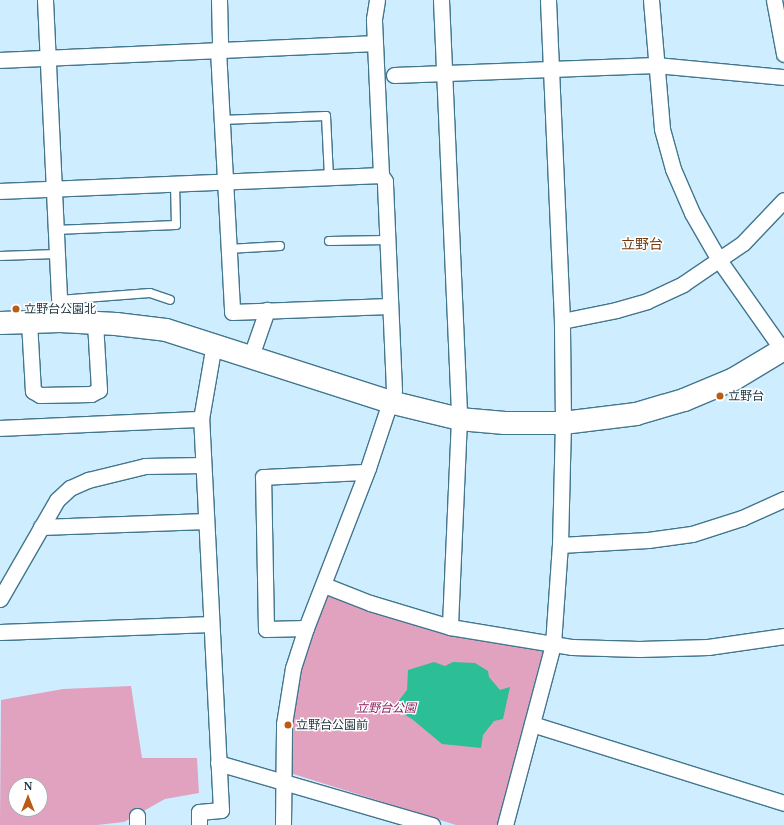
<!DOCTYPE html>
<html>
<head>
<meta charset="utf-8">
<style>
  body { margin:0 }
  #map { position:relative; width:784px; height:825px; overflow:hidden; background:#ceeeff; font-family:"Noto Serif","Noto Sans JP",serif }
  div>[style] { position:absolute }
  .green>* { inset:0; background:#e1a2bf }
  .water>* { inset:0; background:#2bbe97 }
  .roads { filter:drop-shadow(1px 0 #42768e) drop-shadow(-1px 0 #42768e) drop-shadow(0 1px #42768e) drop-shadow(0 -1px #42768e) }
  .lane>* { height:8px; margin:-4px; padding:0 4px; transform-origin:4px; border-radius:4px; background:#fff }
  .street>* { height:15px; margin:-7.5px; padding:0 7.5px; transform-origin:7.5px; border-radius:7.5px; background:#fff }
  .secondary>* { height:22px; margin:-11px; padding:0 11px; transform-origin:11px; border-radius:11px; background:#fff }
  .dots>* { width:11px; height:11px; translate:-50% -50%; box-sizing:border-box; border:2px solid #fff; border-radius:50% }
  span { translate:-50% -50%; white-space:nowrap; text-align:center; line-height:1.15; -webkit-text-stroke:3px #fff; paint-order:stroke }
  .poi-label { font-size:12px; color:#223843 }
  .left { translate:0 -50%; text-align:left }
  .park-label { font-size:12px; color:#8f1c60; font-style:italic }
  .quarter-label { font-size:14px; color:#74370c }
  .north { position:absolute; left:8px; top:777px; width:40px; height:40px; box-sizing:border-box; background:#fff; border:1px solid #a7afb4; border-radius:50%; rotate:0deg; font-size:11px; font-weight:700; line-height:16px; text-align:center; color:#223843 }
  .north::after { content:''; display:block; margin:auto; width:14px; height:18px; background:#bb5c16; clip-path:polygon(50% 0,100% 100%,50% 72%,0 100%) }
</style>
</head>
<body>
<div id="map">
  <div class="green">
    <i style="clip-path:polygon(330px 594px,544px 648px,547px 652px,500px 825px,456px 825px,290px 773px,293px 689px,326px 596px)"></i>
    <i style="clip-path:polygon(evenodd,131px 686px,142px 758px,197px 758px,199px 793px,165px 799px,124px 822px,97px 825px,0 825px,1px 700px,63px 689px,131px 686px,16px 785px,40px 785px,40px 809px,16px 809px,16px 785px)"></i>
  </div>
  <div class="water">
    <i style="clip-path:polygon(434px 662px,445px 666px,453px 662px,475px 663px,488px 671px,489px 677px,500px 690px,510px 687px,503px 719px,494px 721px,483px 735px,481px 748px,442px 744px,412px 719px,393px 708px,407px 690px,408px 670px)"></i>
  </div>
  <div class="roads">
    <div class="lane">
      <i style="left:221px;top:120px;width:105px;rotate:-2.2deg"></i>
      <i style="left:326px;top:116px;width:61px;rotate:87.2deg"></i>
      <i style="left:55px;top:230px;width:121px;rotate:-2.4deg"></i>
      <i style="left:176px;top:225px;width:42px;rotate:-91.4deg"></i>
      <i style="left:329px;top:241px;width:58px;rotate:-1deg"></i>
      <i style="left:228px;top:249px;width:52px;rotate:-3.3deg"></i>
      <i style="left:0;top:256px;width:56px;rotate:-2deg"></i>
      <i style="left:59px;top:300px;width:91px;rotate:-4.4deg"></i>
      <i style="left:150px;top:293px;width:21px;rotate:19deg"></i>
    </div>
    <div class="street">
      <i style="left:45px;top:0;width:321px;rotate:87.3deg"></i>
      <i style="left:219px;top:0;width:42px;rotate:88.6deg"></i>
      <i style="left:220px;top:42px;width:8px;rotate:104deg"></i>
      <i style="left:218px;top:50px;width:262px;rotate:86.9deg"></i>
      <i style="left:232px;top:312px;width:157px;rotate:-2.2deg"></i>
      <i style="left:441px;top:0;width:419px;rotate:87.5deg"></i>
      <i style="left:459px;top:419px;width:208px;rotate:92.5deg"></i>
      <i style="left:450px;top:627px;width:124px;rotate:9.3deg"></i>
      <i style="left:572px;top:647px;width:67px;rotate:1.7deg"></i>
      <i style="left:639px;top:649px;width:69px;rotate:-1.7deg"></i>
      <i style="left:708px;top:647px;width:77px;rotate:-8.2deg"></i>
      <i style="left:651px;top:0;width:129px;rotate:85.1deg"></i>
      <i style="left:662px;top:129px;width:41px;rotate:74.6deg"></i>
      <i style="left:673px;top:169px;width:48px;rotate:66.6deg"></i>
      <i style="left:692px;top:213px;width:54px;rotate:60.1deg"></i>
      <i style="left:719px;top:260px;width:113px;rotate:54.8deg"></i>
      <i style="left:774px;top:0;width:55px;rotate:79.5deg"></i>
      <i style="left:0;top:60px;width:375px;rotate:-2.6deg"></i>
      <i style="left:394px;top:75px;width:262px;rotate:-2.2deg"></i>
      <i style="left:656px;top:65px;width:129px;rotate:5.4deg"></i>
      <i style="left:0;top:191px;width:381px;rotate:-2.4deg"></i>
      <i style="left:562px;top:321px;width:55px;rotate:-11.5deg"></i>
      <i style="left:616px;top:310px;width:32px;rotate:-16deg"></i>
      <i style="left:647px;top:301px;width:40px;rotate:-25deg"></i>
      <i style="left:683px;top:284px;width:73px;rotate:-34.3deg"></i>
      <i style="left:743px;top:243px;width:59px;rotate:-46.4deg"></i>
      <i style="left:29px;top:322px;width:69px;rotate:86.7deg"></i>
      <i style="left:33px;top:391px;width:8px;rotate:30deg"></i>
      <i style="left:40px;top:395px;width:51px;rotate:-1.1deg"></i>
      <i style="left:91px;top:394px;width:9px;rotate:-27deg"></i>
      <i style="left:99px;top:390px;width:68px;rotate:-93.4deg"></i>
      <i style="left:251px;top:356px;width:49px;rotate:-70.8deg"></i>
      <i style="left:0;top:428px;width:201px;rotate:-2.6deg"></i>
      <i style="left:41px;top:527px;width:165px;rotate:-2.1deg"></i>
      <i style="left:560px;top:545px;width:88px;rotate:-3.3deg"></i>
      <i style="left:648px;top:540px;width:44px;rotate:-7.8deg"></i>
      <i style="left:692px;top:534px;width:52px;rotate:-17.7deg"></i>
      <i style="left:742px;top:518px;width:46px;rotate:-24.3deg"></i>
      <i style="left:324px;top:585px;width:49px;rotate:21.4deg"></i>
      <i style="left:370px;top:603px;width:84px;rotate:16.7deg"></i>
      <i style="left:0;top:599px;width:114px;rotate:-60.1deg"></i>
      <i style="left:57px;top:500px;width:18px;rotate:-43deg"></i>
      <i style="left:70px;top:488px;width:20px;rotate:-24deg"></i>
      <i style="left:88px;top:480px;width:59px;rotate:-13.8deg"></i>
      <i style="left:145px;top:466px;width:58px;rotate:-1deg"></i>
      <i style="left:306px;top:628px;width:40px;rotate:178.6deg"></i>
      <i style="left:266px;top:629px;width:152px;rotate:-91.1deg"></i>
      <i style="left:263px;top:477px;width:103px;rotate:-2.8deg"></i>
      <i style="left:0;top:632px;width:211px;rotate:-2.2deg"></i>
      <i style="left:532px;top:724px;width:264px;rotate:17.4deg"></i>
      <i style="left:218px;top:763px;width:223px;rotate:16.2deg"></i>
      <i style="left:137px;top:816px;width:9px;rotate:90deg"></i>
      <i style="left:199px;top:825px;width:13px;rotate:-90deg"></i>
      <i style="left:199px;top:812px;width:22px;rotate:-5deg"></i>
      <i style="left:221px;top:810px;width:392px;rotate:-92.9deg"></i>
      <i style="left:201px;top:419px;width:76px;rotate:-80.2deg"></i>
      <i style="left:283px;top:825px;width:101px;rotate:-89.4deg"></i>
      <i style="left:284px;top:724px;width:57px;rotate:-80.9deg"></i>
      <i style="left:293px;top:668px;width:42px;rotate:-72deg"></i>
      <i style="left:306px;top:628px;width:172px;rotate:-68.8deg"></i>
      <i style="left:368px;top:468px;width:82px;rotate:-71.6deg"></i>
      <i style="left:394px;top:390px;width:209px;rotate:-92.5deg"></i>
      <i style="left:385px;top:181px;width:7px;rotate:-124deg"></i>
      <i style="left:381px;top:175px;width:156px;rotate:-92.6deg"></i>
      <i style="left:374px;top:19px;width:19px;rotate:-81deg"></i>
      <i style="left:505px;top:825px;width:187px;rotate:-75.1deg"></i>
      <i style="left:553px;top:644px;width:99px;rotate:-86deg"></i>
      <i style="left:560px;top:545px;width:122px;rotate:-88.6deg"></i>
      <i style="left:563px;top:423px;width:102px;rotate:-90.6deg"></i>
      <i style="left:562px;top:321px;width:321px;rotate:-92.5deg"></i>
    </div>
    <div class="secondary">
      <i style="left:0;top:323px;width:60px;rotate:-1.9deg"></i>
      <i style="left:60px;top:321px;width:56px;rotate:3.1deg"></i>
      <i style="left:116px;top:324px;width:50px;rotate:6.8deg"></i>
      <i style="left:166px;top:330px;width:235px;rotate:17.8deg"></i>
      <i style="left:390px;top:402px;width:71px;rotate:13.8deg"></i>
      <i style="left:459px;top:419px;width:46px;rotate:5deg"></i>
      <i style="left:505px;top:423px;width:58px"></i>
      <i style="left:563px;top:423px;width:74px;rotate:-7deg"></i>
      <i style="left:636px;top:414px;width:50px;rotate:-16.3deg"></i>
      <i style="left:684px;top:400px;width:54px;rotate:-22.8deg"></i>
      <i style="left:734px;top:379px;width:58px;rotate:-31deg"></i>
    </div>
  </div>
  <div class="dots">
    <i style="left:16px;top:309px;background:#bb5c16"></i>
    <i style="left:720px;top:396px;background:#bb5c16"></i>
    <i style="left:288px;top:725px;background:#bb5c16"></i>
  </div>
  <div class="poi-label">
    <span class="left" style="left:24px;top:309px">立野台公園北</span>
    <span class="left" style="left:728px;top:396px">立野台</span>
    <span class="left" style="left:296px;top:725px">立野台公園前</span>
  </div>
  <div class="park-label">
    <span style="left:386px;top:708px">立野台公園</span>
  </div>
  <div class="quarter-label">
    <span style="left:642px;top:244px">立野台</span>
  </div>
  <div class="north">N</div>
</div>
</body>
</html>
